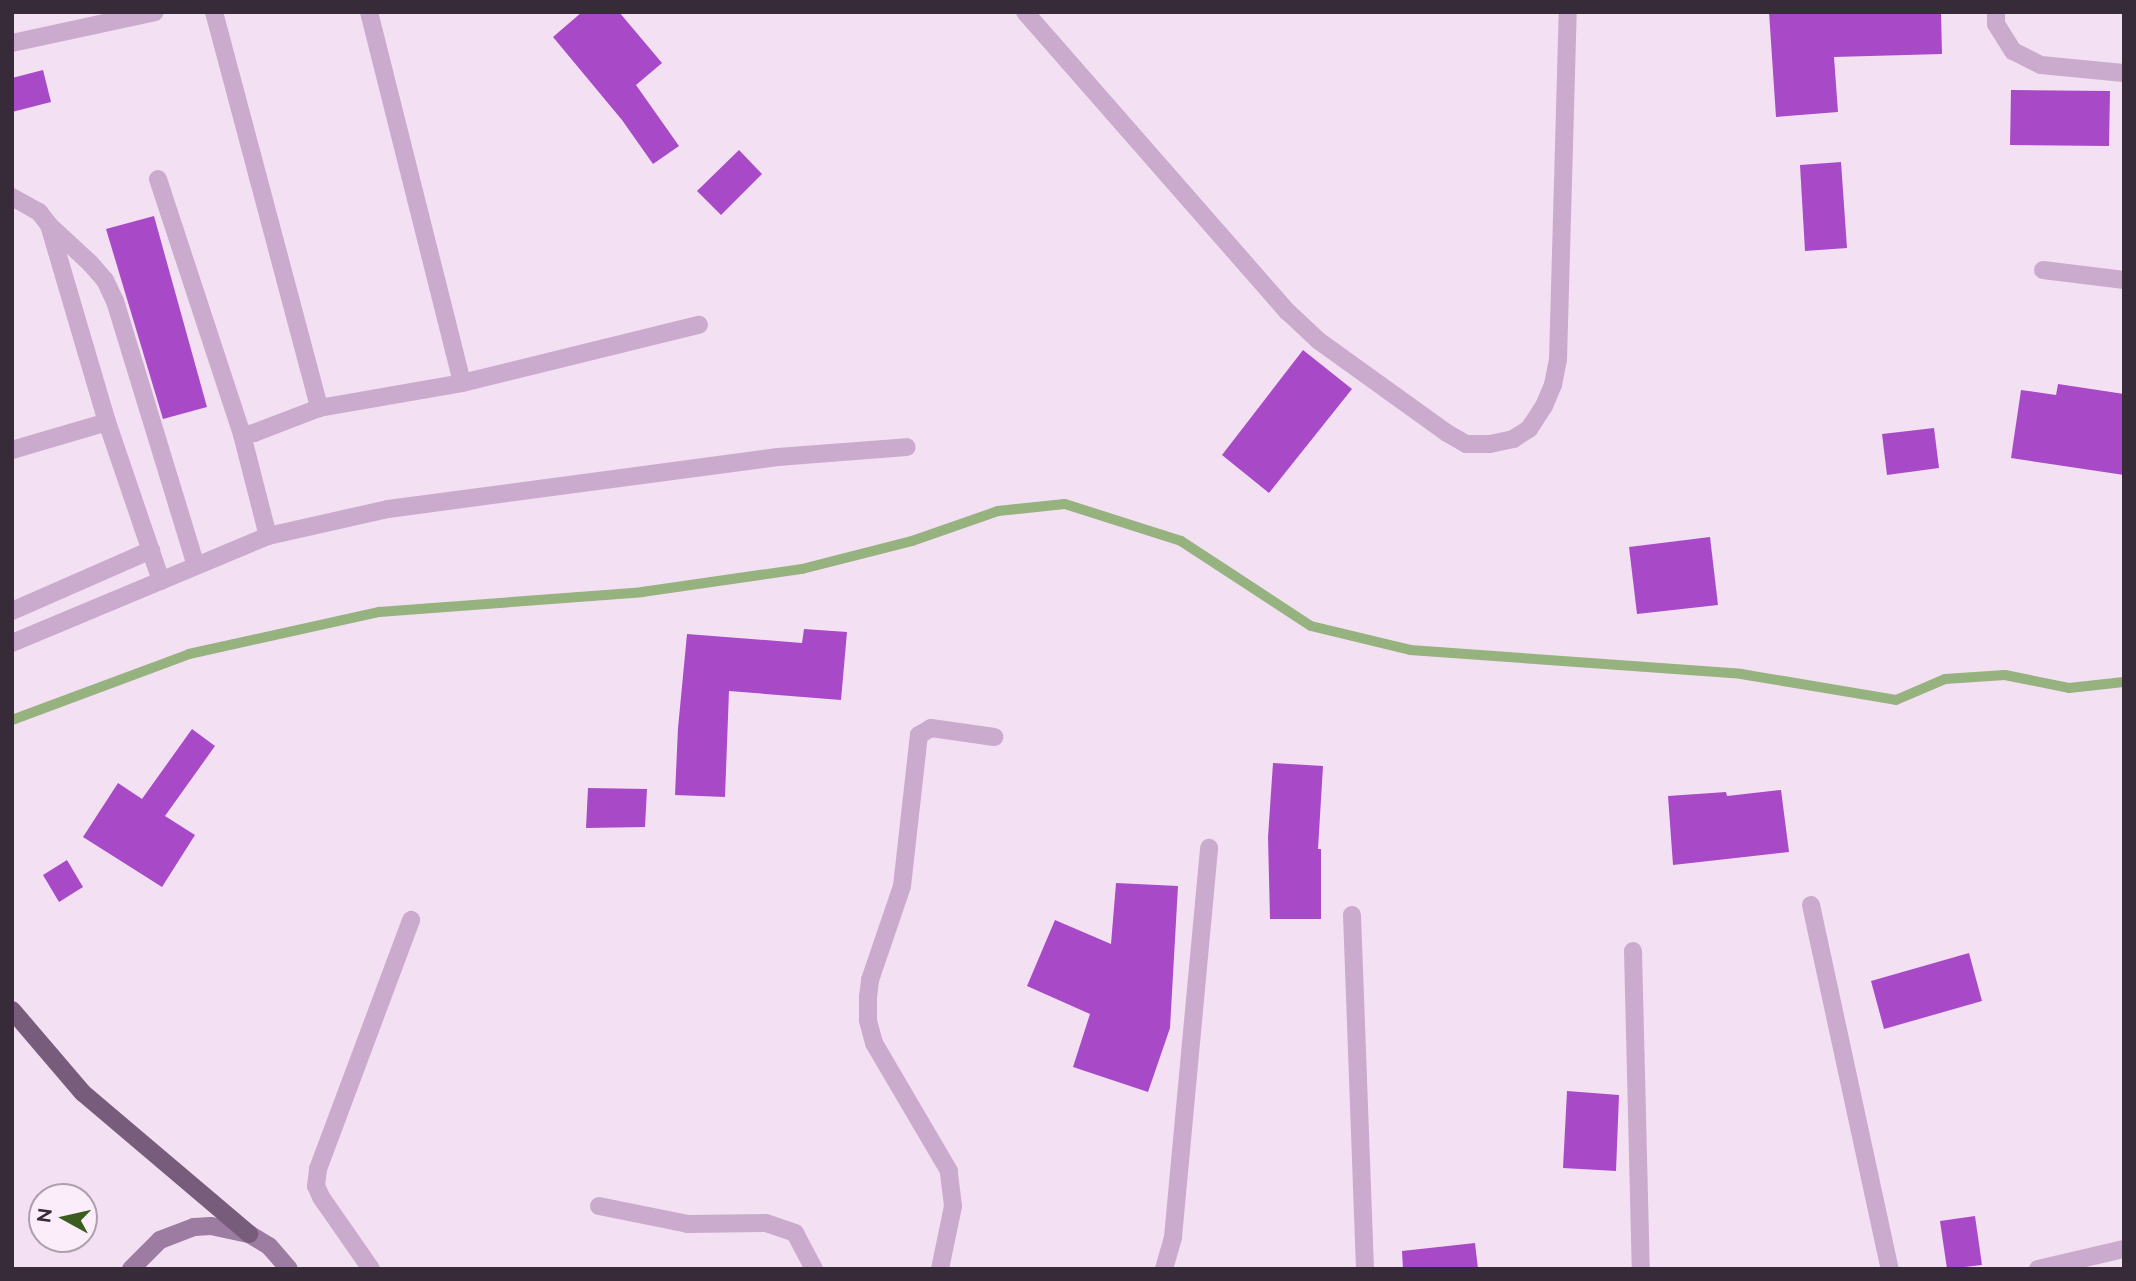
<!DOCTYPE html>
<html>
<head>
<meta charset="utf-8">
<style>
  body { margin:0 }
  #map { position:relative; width:2136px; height:1281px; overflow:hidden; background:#f4e0f3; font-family:Raleway,sans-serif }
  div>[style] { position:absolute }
  .stream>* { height:10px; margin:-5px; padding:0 5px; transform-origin:5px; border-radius:5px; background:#96b27e }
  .building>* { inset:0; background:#a84ac8 }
  .lane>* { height:18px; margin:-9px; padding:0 9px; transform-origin:9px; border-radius:9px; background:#cbabcd }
  .street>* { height:18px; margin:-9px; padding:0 9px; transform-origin:9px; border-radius:9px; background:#cbabcd }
  .secondary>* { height:18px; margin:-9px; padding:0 9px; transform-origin:9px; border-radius:9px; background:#9c7ca0 }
  .primary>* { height:18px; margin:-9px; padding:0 9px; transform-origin:9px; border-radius:9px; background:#775c7c }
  span { translate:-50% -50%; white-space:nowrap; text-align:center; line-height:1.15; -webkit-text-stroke:7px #fbedfa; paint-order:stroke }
  .frame { position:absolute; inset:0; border:14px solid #372b3a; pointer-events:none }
  .north { position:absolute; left:28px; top:1183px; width:70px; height:70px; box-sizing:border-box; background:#fbedfa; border:2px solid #ad9fad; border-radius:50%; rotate:278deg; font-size:19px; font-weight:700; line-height:28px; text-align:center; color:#372b3a }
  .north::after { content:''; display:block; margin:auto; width:24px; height:32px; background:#3a5d1f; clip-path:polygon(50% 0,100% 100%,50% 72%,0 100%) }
</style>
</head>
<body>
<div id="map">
  <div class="stream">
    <i style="left:12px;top:720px;width:189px;rotate:-20.4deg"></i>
    <i style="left:189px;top:654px;width:195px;rotate:-12.5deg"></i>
    <i style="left:379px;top:612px;width:264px;rotate:-4.3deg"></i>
    <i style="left:642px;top:592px;width:162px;rotate:-8.2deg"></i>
    <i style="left:802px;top:569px;width:114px;rotate:-14.3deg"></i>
    <i style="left:912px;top:541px;width:91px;rotate:-19.2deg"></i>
    <i style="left:998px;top:511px;width:67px;rotate:-6deg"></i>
    <i style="left:1065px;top:504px;width:122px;rotate:17.7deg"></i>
    <i style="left:1181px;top:541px;width:155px;rotate:33.2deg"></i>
    <i style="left:1311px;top:626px;width:102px;rotate:13.6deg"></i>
    <i style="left:1410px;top:650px;width:332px;rotate:4.1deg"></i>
    <i style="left:1741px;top:674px;width:157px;rotate:9.5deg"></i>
    <i style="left:1896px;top:700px;width:53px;rotate:-23.2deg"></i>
    <i style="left:1945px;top:679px;width:60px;rotate:-3.8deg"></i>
    <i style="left:2005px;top:675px;width:65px;rotate:11.5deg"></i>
    <i style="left:2069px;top:688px;width:55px;rotate:-6.2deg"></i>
  </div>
  <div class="building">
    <i style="clip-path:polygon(582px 12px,619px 12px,662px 63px,636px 85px,679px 146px,653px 164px,622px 120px,553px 37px)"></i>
    <i style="clip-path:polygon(1769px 12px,1941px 12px,1942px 54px,1834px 57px,1838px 112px,1776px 117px)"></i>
    <i style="clip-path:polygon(43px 70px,51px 102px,12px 112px,12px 78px)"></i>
    <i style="clip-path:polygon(2011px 90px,2110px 91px,2109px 146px,2010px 145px)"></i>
    <i style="clip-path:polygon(739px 150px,762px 174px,721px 215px,697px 191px)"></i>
    <i style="clip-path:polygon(1841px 162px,1847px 248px,1805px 251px,1800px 165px)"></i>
    <i style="clip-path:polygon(154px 216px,207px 407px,163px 419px,106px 229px)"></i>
    <i style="clip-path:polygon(1303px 350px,1352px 389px,1269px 493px,1222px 455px)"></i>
    <i style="clip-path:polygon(2058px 384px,2124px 394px,2124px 475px,2011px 458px,2021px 390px,2056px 395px)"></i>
    <i style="clip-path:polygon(1934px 428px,1939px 468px,1887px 475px,1882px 434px)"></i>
    <i style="clip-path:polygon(1710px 537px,1718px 605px,1637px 614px,1629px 547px)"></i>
    <i style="clip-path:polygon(804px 629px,847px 632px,841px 700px,729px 691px,725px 797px,675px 795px,678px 728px,687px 634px,802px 643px)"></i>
    <i style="clip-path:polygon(192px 729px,215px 746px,165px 816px,195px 835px,162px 887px,83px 837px,118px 783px,142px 799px)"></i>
    <i style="clip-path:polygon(1273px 763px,1323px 766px,1318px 849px,1321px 849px,1321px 919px,1270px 919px,1268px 837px)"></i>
    <i style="clip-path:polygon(588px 788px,647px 789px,645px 827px,586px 828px)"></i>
    <i style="clip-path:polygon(1781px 790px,1789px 852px,1673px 865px,1668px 796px,1726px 792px,1727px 796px)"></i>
    <i style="clip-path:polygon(67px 860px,83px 887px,59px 902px,43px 875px)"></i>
    <i style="clip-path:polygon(1116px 883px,1178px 886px,1170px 1028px,1148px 1092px,1073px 1067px,1090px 1014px,1027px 986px,1055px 920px,1111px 944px)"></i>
    <i style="clip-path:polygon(1969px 953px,1982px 1001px,1884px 1029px,1871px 981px)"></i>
    <i style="clip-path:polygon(1567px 1091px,1619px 1095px,1616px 1171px,1563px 1168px)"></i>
    <i style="clip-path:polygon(1975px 1216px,1982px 1265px,1947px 1269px,1940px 1221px)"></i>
    <i style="clip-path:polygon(1475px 1243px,1478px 1269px,1403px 1269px,1402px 1251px)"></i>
  </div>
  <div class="lane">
    <i style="left:214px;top:12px;width:410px;rotate:75.1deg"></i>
    <i style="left:369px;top:12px;width:382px;rotate:75.9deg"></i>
    <i style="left:12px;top:43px;width:146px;rotate:-12.2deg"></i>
    <i style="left:158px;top:179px;width:269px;rotate:71.8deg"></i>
    <i style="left:12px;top:197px;width:31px;rotate:29deg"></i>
    <i style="left:39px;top:212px;width:16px;rotate:52deg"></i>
    <i style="left:49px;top:225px;width:205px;rotate:73.6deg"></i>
    <i style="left:107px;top:422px;width:168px;rotate:71.2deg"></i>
    <i style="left:49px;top:225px;width:56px;rotate:42.8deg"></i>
    <i style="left:90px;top:263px;width:23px;rotate:49deg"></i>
    <i style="left:105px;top:280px;width:23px;rotate:65deg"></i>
    <i style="left:115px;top:301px;width:277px;rotate:73deg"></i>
    <i style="left:12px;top:450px;width:99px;rotate:-16.4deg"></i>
    <i style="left:12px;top:611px;width:152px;rotate:-23.7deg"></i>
  </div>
  <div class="street">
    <i style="left:1025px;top:12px;width:399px;rotate:48.8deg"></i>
    <i style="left:1288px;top:312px;width:42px;rotate:43.1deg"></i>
    <i style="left:1319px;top:341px;width:158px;rotate:35.7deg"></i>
    <i style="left:1447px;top:433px;width:22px;rotate:30deg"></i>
    <i style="left:1466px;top:444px;width:24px"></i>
    <i style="left:1490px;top:444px;width:24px;rotate:-12deg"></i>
    <i style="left:1513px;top:439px;width:19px;rotate:-32deg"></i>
    <i style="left:1529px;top:429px;width:27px;rotate:-57deg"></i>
    <i style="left:1544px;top:406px;width:23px;rotate:-67deg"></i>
    <i style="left:1553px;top:385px;width:25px;rotate:-79deg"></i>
    <i style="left:1558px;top:360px;width:348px;rotate:-88.4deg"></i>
    <i style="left:1996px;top:12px;width:12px;rotate:90deg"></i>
    <i style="left:1996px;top:24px;width:32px;rotate:58deg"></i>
    <i style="left:2013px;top:51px;width:31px;rotate:27deg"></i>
    <i style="left:2041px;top:65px;width:83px;rotate:5.5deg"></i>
    <i style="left:2043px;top:270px;width:82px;rotate:7deg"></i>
    <i style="left:268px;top:536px;width:104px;rotate:-104.4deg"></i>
    <i style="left:242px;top:435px;width:12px;rotate:-9deg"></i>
    <i style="left:254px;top:433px;width:70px;rotate:-21deg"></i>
    <i style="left:319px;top:408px;width:145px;rotate:-9.9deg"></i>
    <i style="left:462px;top:383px;width:244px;rotate:-13.8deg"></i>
    <i style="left:12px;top:643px;width:277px;rotate:-22.7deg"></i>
    <i style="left:268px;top:536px;width:123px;rotate:-12.7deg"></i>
    <i style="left:388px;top:509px;width:393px;rotate:-7.6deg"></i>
    <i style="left:778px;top:457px;width:129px;rotate:-4.4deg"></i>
    <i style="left:1811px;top:905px;width:372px;rotate:77.8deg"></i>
    <i style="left:1352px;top:915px;width:354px;rotate:87.9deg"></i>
    <i style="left:1633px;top:951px;width:318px;rotate:88.6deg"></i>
    <i style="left:599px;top:1206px;width:91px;rotate:11.4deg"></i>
    <i style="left:688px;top:1224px;width:78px;rotate:-0.7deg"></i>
    <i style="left:766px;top:1223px;width:31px;rotate:19deg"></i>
    <i style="left:795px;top:1233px;width:41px;rotate:62.2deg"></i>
    <i style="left:371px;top:1269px;width:88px;rotate:-124.8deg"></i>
    <i style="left:321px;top:1197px;width:12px;rotate:-114deg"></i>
    <i style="left:316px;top:1186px;width:17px;rotate:-83deg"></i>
    <i style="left:318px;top:1169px;width:266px;rotate:-69.5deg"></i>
    <i style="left:940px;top:1269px;width:64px;rotate:-78.3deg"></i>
    <i style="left:953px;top:1206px;width:35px;rotate:-97deg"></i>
    <i style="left:949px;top:1171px;width:148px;rotate:-120.4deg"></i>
    <i style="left:874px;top:1043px;width:24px;rotate:-105deg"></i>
    <i style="left:868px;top:1020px;width:23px;rotate:-90deg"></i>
    <i style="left:868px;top:997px;width:17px;rotate:-83deg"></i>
    <i style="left:870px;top:980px;width:99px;rotate:-71.2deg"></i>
    <i style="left:902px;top:886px;width:152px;rotate:-83.6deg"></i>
    <i style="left:919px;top:735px;width:14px;rotate:-30deg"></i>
    <i style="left:931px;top:728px;width:64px;rotate:8.1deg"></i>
    <i style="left:1164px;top:1269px;width:33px;rotate:-74deg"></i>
    <i style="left:1173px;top:1237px;width:391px;rotate:-84.7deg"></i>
    <i style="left:2038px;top:1269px;width:88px;rotate:-13.1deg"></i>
  </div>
  <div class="secondary">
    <i style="left:131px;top:1269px;width:41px;rotate:-45deg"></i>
    <i style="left:160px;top:1240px;width:36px;rotate:-21deg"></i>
    <i style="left:194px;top:1227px;width:17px;rotate:-3deg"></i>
    <i style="left:211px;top:1226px;width:39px;rotate:12deg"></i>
    <i style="left:249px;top:1234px;width:23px;rotate:31deg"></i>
    <i style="left:269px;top:1246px;width:30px;rotate:49deg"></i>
  </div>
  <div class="primary">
    <i style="left:12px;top:1010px;width:109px;rotate:49.5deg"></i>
    <i style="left:83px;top:1093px;width:218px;rotate:40.3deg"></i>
  </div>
  <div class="frame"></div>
  <div class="north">N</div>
</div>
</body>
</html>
